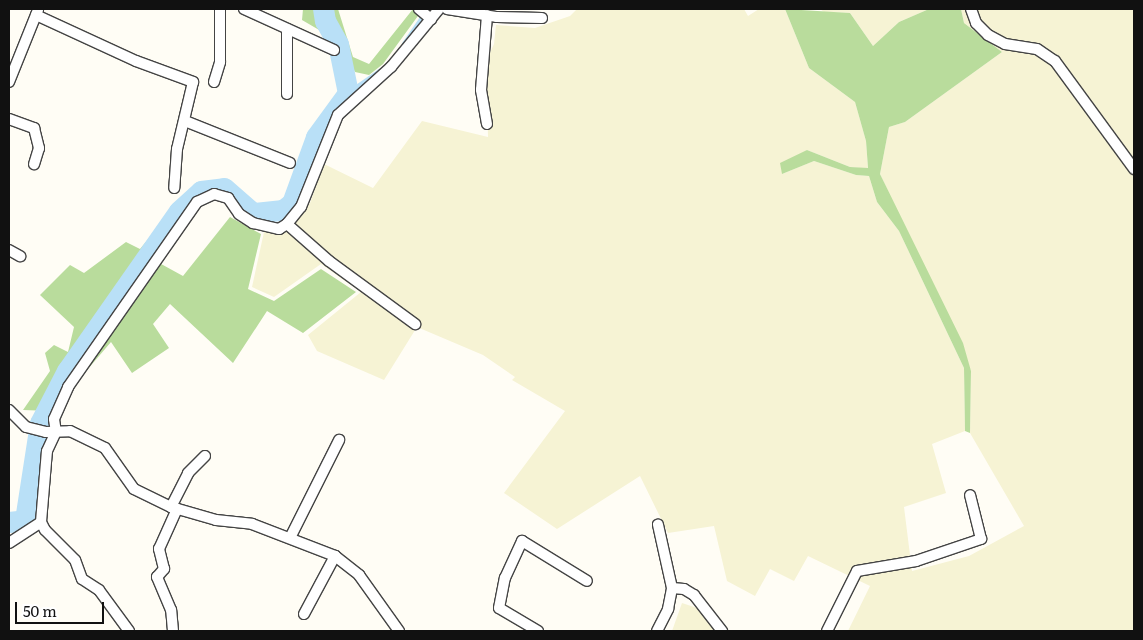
<!DOCTYPE html>
<html>
<head>
<meta charset="utf-8">
<style>
  body { margin:0 }
  #map { position:relative; width:1143px; height:640px; overflow:hidden; background:#fffdf5; font-family:Literata,serif }
  div>[style] { position:absolute }
  .farmland>* { inset:0; background:#f6f3d4 }
  .forest>* { inset:0; background:#b9dc9c }
  .stream>* { height:4px; margin:-2px; padding:0 2px; transform-origin:2px; border-radius:2px; background:#b9e0f7 }
  .river>* { height:21px; margin:-10.5px; padding:0 10.5px; transform-origin:10.5px; border-radius:10.5px; background:#b9e0f7 }
  .roads { filter:drop-shadow(1px 0 #444) drop-shadow(-1px 0 #444) drop-shadow(0 1px #444) drop-shadow(0 -1px #444) }
  .street>* { height:10px; margin:-5px; padding:0 5px; transform-origin:5px; border-radius:5px; background:#fff }
  span { translate:-50% -50%; white-space:nowrap; text-align:center; line-height:1.15; -webkit-text-stroke:5px #fff; paint-order:stroke }
  .frame { position:absolute; inset:0; border:10px solid #111; pointer-events:none }
  .scale { position:absolute; left:15px; top:602px; width:89px; height:22px; box-sizing:border-box; border:2px solid #111; border-top:0; padding-left:6px; font-size:15px; line-height:18px; white-space:nowrap; color:#111; -webkit-text-stroke:4px #fff; paint-order:stroke }
</style>
</head>
<body>
<div id="map">
  <div class="farmland">
    <i style="clip-path:polygon(577px 9px,744px 9px,748px 16px,759px 9px,785px 9px,809px 68px,855px 102px,866px 141px,868px 169px,850px 167px,807px 150px,782px 174px,814px 161px,856px 175px,869px 176px,877px 202px,899px 231px,964px 368px,965px 431px,932px 444px,946px 493px,904px 507px,912px 571px,969px 556px,1024px 526px,970px 433px,971px 371px,880px 174px,889px 127px,905px 122px,1002px 52px,964px 23px,961px 9px,1134px 9px,1134px 631px,848px 631px,870px 586px,808px 556px,794px 581px,770px 569px,755px 596px,727px 581px,714px 526px,668px 533px,640px 476px,557px 529px,504px 493px,565px 411px,512px 380px,515px 377px,483px 355px,417px 327px,384px 380px,317px 351px,308px 335px,361px 292px,321px 264px,274px 297px,252px 287px,264px 232px,284px 229px,310px 203px,324px 164px,373px 188px,422px 121px,488px 137px,486px 61px,494px 44px,496px 25px,535px 28px,570px 16px)"></i>
    <i style="clip-path:polygon(820px 9px,929px 9px,899px 22px,873px 46px,850px 13px,824px 12px)"></i>
    <i style="clip-path:polygon(682px 603px,697px 608px,715px 631px,672px 631px)"></i>
  </div>
  <div class="forest">
    <i style="clip-path:polygon(303px 9px,338px 9px,353px 57px,369px 64px,413px 9px,423px 9px,383px 64px,369px 75px,355px 72px,338px 41px,302px 20px)"></i>
    <i style="clip-path:polygon(785px 9px,850px 13px,873px 46px,899px 22px,929px 9px,961px 9px,964px 23px,1002px 52px,905px 122px,889px 127px,880px 174px,963px 343px,971px 371px,970px 433px,965px 431px,964px 368px,899px 231px,877px 202px,869px 176px,856px 175px,814px 161px,782px 174px,780px 163px,807px 150px,850px 167px,868px 168px,866px 141px,855px 102px,809px 68px)"></i>
    <i style="clip-path:polygon(230px 217px,261px 234px,248px 289px,274px 301px,321px 269px,356px 292px,303px 333px,267px 311px,233px 363px,170px 304px,153px 324px,169px 348px,132px 373px,111px 342px,52px 411px,23px 410px,50px 371px,45px 353px,54px 345px,68px 352px,74px 327px,40px 295px,70px 265px,84px 273px,126px 242px,140px 249px,165px 219px,170px 233px,152px 259px,183px 276px)"></i>
  </div>
  <div class="stream">
    <i style="left:404px;top:44px;width:42px;rotate:-55.6deg"></i>
    <i style="left:348px;top:93px;width:40px;rotate:-34.9deg"></i>
  </div>
  <div class="river">
    <i style="left:9px;top:522px;width:16px;rotate:-7deg"></i>
    <i style="left:25px;top:520px;width:98px;rotate:-81.2deg"></i>
    <i style="left:40px;top:423px;width:59px;rotate:-62.6deg"></i>
    <i style="left:67px;top:371px;width:195px;rotate:-55deg"></i>
    <i style="left:179px;top:211px;width:30px;rotate:-42deg"></i>
    <i style="left:201px;top:191px;width:23px;rotate:-7deg"></i>
    <i style="left:224px;top:188px;width:38px;rotate:41deg"></i>
    <i style="left:253px;top:213px;width:30px;rotate:-6deg"></i>
    <i style="left:283px;top:210px;width:11px;rotate:-38deg"></i>
    <i style="left:292px;top:203px;width:70px;rotate:-70deg"></i>
    <i style="left:316px;top:137px;width:54px;rotate:-54deg"></i>
    <i style="left:348px;top:93px;width:50px;rotate:-101.5deg"></i>
    <i style="left:338px;top:44px;width:26px;rotate:-119deg"></i>
    <i style="left:325px;top:21px;width:12px;rotate:-99deg"></i>
  </div>
  <div class="roads">
    <div class="street">
      <i style="left:244px;top:9px;width:99px;rotate:24.5deg"></i>
      <i style="left:419px;top:9px;width:16px;rotate:40deg"></i>
      <i style="left:447px;top:9px;width:51px;rotate:9.1deg"></i>
      <i style="left:497px;top:17px;width:45px;rotate:1.3deg"></i>
      <i style="left:971px;top:9px;width:15px;rotate:70deg"></i>
      <i style="left:976px;top:23px;width:17px;rotate:45deg"></i>
      <i style="left:988px;top:35px;width:19px;rotate:28deg"></i>
      <i style="left:1005px;top:44px;width:32px;rotate:9deg"></i>
      <i style="left:1037px;top:49px;width:22px;rotate:34deg"></i>
      <i style="left:1055px;top:61px;width:134px;rotate:53.8deg"></i>
      <i style="left:36px;top:15px;width:110px;rotate:24.7deg"></i>
      <i style="left:136px;top:61px;width:61px;rotate:20.2deg"></i>
      <i style="left:193px;top:82px;width:69px;rotate:103.4deg"></i>
      <i style="left:177px;top:149px;width:39px;rotate:94deg"></i>
      <i style="left:287px;top:29px;width:65px;rotate:90deg"></i>
      <i style="left:9px;top:82px;width:78px;rotate:-68.1deg"></i>
      <i style="left:214px;top:82px;width:21px;rotate:-73deg"></i>
      <i style="left:220px;top:62px;width:53px;rotate:-90deg"></i>
      <i style="left:9px;top:119px;width:27px;rotate:20deg"></i>
      <i style="left:34px;top:128px;width:21px;rotate:76deg"></i>
      <i style="left:39px;top:148px;width:17px;rotate:107deg"></i>
      <i style="left:185px;top:121px;width:113px;rotate:21.8deg"></i>
      <i style="left:487px;top:124px;width:35px;rotate:-100deg"></i>
      <i style="left:481px;top:90px;width:75px;rotate:-85.4deg"></i>
      <i style="left:287px;top:224px;width:56px;rotate:41.4deg"></i>
      <i style="left:329px;top:261px;width:107px;rotate:36.2deg"></i>
      <i style="left:9px;top:250px;width:13px;rotate:29deg"></i>
      <i style="left:9px;top:410px;width:24px;rotate:45deg"></i>
      <i style="left:26px;top:427px;width:21px;rotate:14deg"></i>
      <i style="left:46px;top:432px;width:24px;rotate:-2deg"></i>
      <i style="left:70px;top:431px;width:39px;rotate:26deg"></i>
      <i style="left:105px;top:448px;width:50px;rotate:54.7deg"></i>
      <i style="left:134px;top:489px;width:41px;rotate:25.9deg"></i>
      <i style="left:171px;top:507px;width:47px;rotate:16.1deg"></i>
      <i style="left:216px;top:520px;width:36px;rotate:6deg"></i>
      <i style="left:252px;top:524px;width:89px;rotate:21.1deg"></i>
      <i style="left:335px;top:556px;width:31px;rotate:38deg"></i>
      <i style="left:359px;top:575px;width:69px;rotate:54.5deg"></i>
      <i style="left:171px;top:507px;width:38px;rotate:-63deg"></i>
      <i style="left:188px;top:473px;width:24px;rotate:-45deg"></i>
      <i style="left:290px;top:538px;width:110px;rotate:-63.4deg"></i>
      <i style="left:9px;top:543px;width:38px;rotate:-33deg"></i>
      <i style="left:672px;top:588px;width:12px;rotate:5deg"></i>
      <i style="left:684px;top:589px;width:12px;rotate:31deg"></i>
      <i style="left:694px;top:595px;width:46px;rotate:52.1deg"></i>
      <i style="left:304px;top:614px;width:66px;rotate:-61.9deg"></i>
      <i style="left:129px;top:631px;width:51px;rotate:-126.2deg"></i>
      <i style="left:99px;top:590px;width:20px;rotate:-147deg"></i>
      <i style="left:82px;top:579px;width:20px;rotate:-110deg"></i>
      <i style="left:75px;top:560px;width:42px;rotate:-135deg"></i>
      <i style="left:45px;top:530px;width:9px;rotate:-117deg"></i>
      <i style="left:41px;top:522px;width:71px;rotate:-85.2deg"></i>
      <i style="left:47px;top:451px;width:21px;rotate:-65deg"></i>
      <i style="left:56px;top:432px;width:13px;rotate:-99deg"></i>
      <i style="left:54px;top:419px;width:35px;rotate:-66deg"></i>
      <i style="left:68px;top:387px;width:226px;rotate:-55.1deg"></i>
      <i style="left:197px;top:202px;width:19px;rotate:-25deg"></i>
      <i style="left:214px;top:194px;width:15px;rotate:16deg"></i>
      <i style="left:228px;top:198px;width:19px;rotate:55deg"></i>
      <i style="left:239px;top:214px;width:17px;rotate:33deg"></i>
      <i style="left:253px;top:223px;width:27px;rotate:13deg"></i>
      <i style="left:279px;top:229px;width:9px;rotate:-32deg"></i>
      <i style="left:287px;top:224px;width:22px;rotate:-51deg"></i>
      <i style="left:301px;top:207px;width:99px;rotate:-68.1deg"></i>
      <i style="left:338px;top:115px;width:72px;rotate:-42.2deg"></i>
      <i style="left:391px;top:67px;width:75px;rotate:-50.4deg"></i>
      <i style="left:173px;top:631px;width:21px;rotate:-95deg"></i>
      <i style="left:171px;top:610px;width:36px;rotate:-113deg"></i>
      <i style="left:157px;top:577px;width:11px;rotate:-49deg"></i>
      <i style="left:164px;top:569px;width:21px;rotate:-104deg"></i>
      <i style="left:159px;top:549px;width:44px;rotate:-65.8deg"></i>
      <i style="left:538px;top:631px;width:45px;rotate:-149.5deg"></i>
      <i style="left:499px;top:608px;width:31px;rotate:-79deg"></i>
      <i style="left:505px;top:578px;width:41px;rotate:-65.3deg"></i>
      <i style="left:522px;top:541px;width:76px;rotate:31.6deg"></i>
      <i style="left:657px;top:631px;width:25px;rotate:-63deg"></i>
      <i style="left:668px;top:609px;width:21px;rotate:-79deg"></i>
      <i style="left:672px;top:588px;width:65px;rotate:-102.5deg"></i>
      <i style="left:827px;top:631px;width:67px;rotate:-63.4deg"></i>
      <i style="left:857px;top:571px;width:60px;rotate:-9.6deg"></i>
      <i style="left:916px;top:561px;width:69px;rotate:-18.7deg"></i>
      <i style="left:981px;top:539px;width:45px;rotate:-104deg"></i>
    </div>
  </div>
  <div class="frame"></div>
  <div class="scale">50 m</div>
</div>
</body>
</html>
